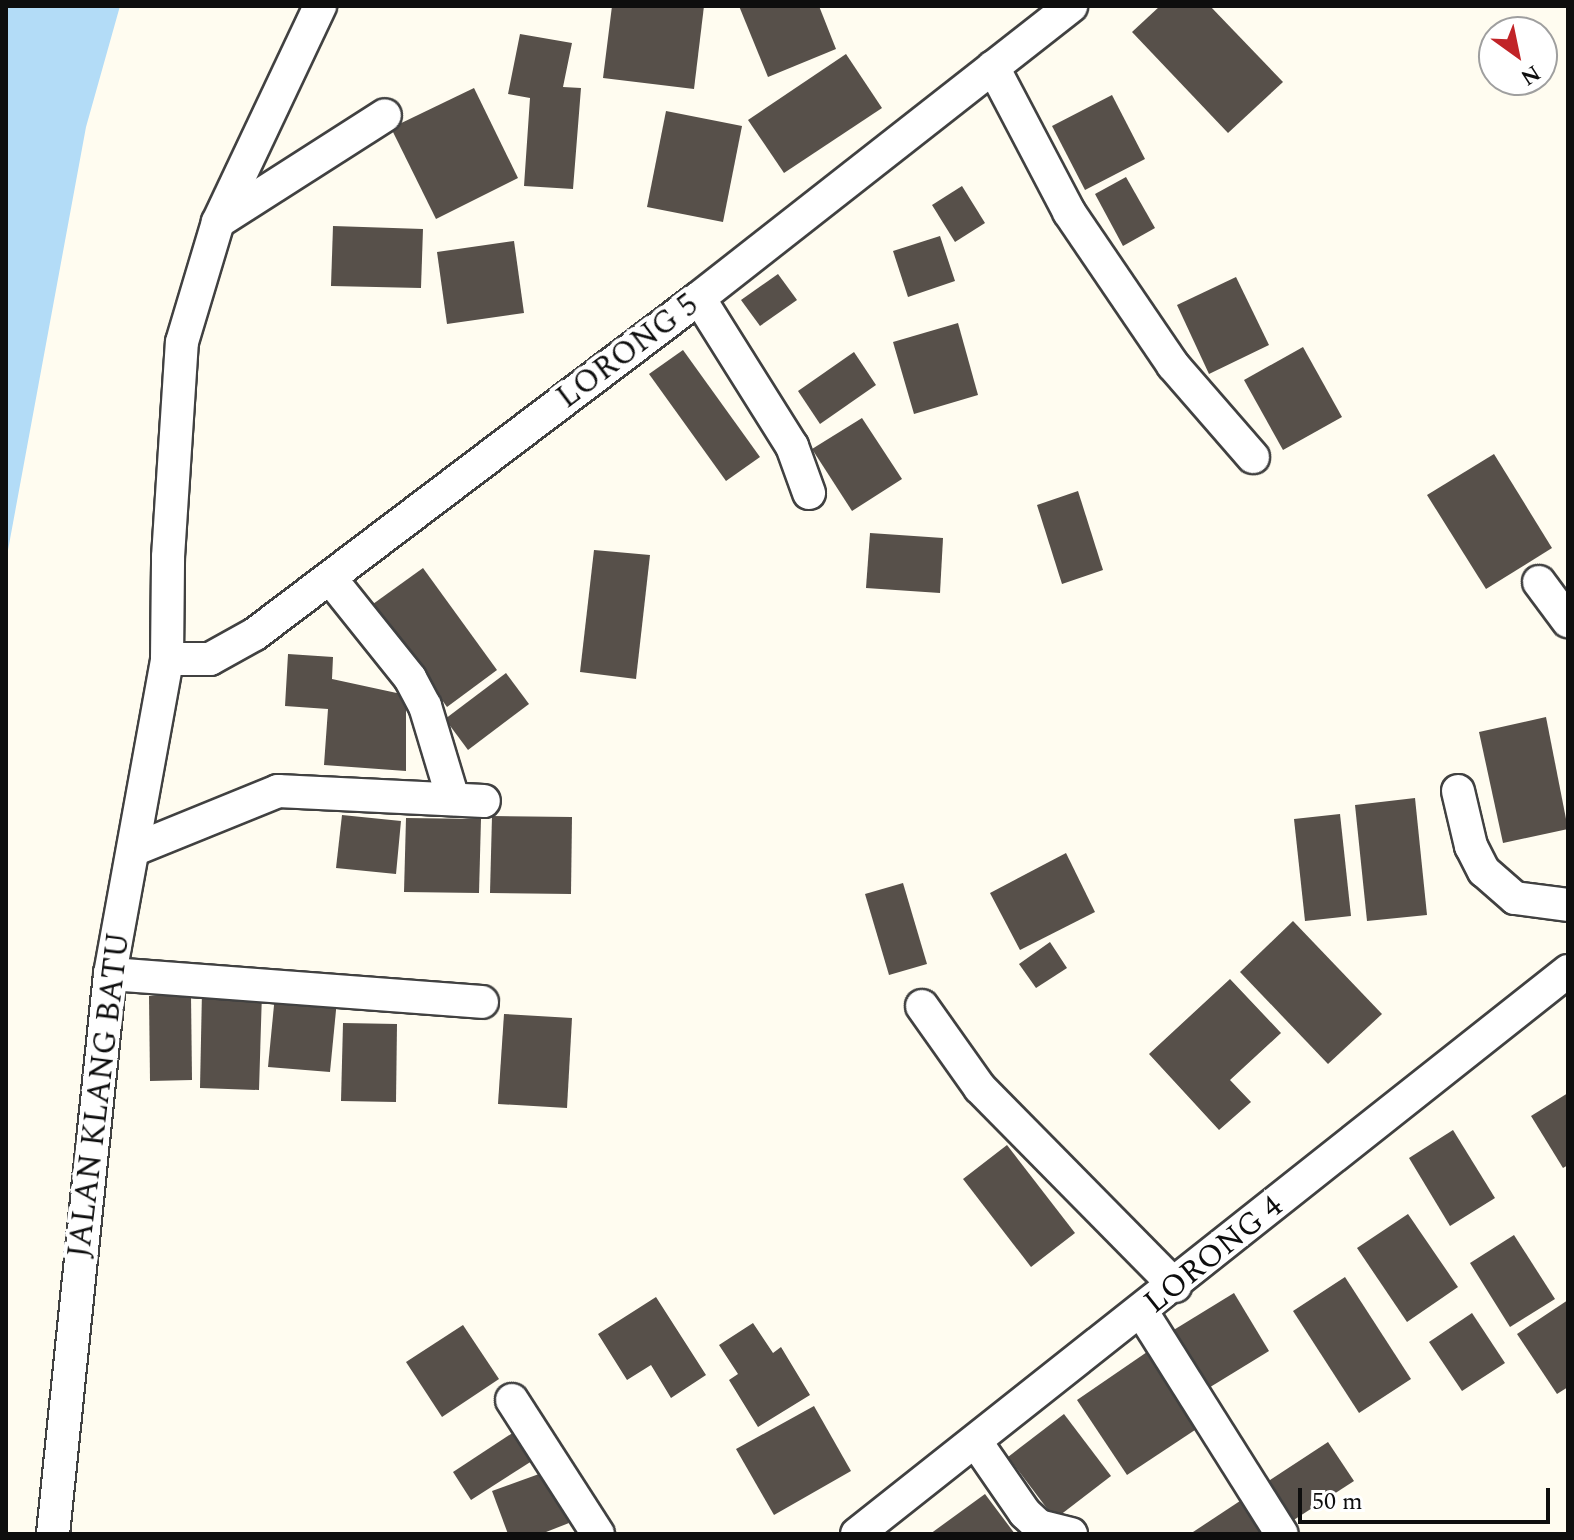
<!DOCTYPE html>
<html>
<head>
<meta charset="utf-8">
<style>
  body { margin:0 }
  #map { position:relative; width:1574px; height:1540px; overflow:hidden; background:#fffcf0; font-family:Spectral,serif }
  div>[style] { position:absolute }
  .water>* { inset:0; background:#b3dcf7 }
  .building>* { inset:0; background:#57504a }
  .roads { filter:drop-shadow(2px 0 #414141) drop-shadow(-2px 0 #414141) drop-shadow(0 2px #414141) drop-shadow(0 -2px #414141) }
  .minor>* { height:32px; margin:-16px; padding:0 16px; transform-origin:16px; border-radius:16px; background:#fff }
  span { translate:-50% -50%; white-space:nowrap; text-align:center; line-height:1.15; -webkit-text-stroke:8px #fff; paint-order:stroke }
  .street-label { font-size:32px; color:#0e0e0e }
  .frame { position:absolute; inset:0; border:8px solid #0e0e0e; pointer-events:none }
  .north { position:absolute; left:1478px; top:16px; width:80px; height:80px; box-sizing:border-box; background:#fff; border:2px solid #9f9f9f; border-radius:50%; rotate:147deg; font-size:22px; font-weight:700; line-height:32px; text-align:center; color:#0e0e0e }
  .north::after { content:''; display:block; margin:auto; width:28px; height:36px; background:#c12428; clip-path:polygon(50% 0,100% 100%,50% 72%,0 100%) }
  .scale { position:absolute; left:1298px; top:1488px; width:252px; height:36px; box-sizing:border-box; border:4px solid #0e0e0e; border-top:0; padding-left:10px; font-size:24px; line-height:28px; white-space:nowrap; color:#0e0e0e; -webkit-text-stroke:6px #fff; paint-order:stroke }
</style>
</head>
<body>
<div id="map">
  <div class="water">
    <i style="clip-path:polygon(6px 6px,120px 6px,86px 127px,6px 561px)"></i>
  </div>
  <div class="building">
    <i style="clip-path:polygon(612px 6px,704px 6px,694px 89px,603px 78px)"></i>
    <i style="clip-path:polygon(739px 6px,819px 6px,836px 49px,768px 77px)"></i>
    <i style="clip-path:polygon(1160px 6px,1210px 6px,1283px 82px,1228px 133px,1132px 32px)"></i>
    <i style="clip-path:polygon(520px 34px,572px 43px,563px 87px,581px 88px,573px 189px,524px 186px,530px 98px,508px 94px)"></i>
    <i style="clip-path:polygon(846px 54px,882px 108px,784px 173px,748px 120px)"></i>
    <i style="clip-path:polygon(474px 88px,518px 178px,436px 219px,391px 128px)"></i>
    <i style="clip-path:polygon(1112px 95px,1145px 159px,1085px 190px,1052px 126px)"></i>
    <i style="clip-path:polygon(666px 111px,742px 126px,723px 222px,647px 207px)"></i>
    <i style="clip-path:polygon(1126px 177px,1155px 228px,1123px 246px,1095px 194px)"></i>
    <i style="clip-path:polygon(962px 186px,985px 223px,955px 242px,932px 205px)"></i>
    <i style="clip-path:polygon(333px 226px,423px 229px,421px 288px,331px 286px)"></i>
    <i style="clip-path:polygon(940px 236px,955px 281px,908px 297px,893px 251px)"></i>
    <i style="clip-path:polygon(514px 241px,524px 313px,447px 324px,437px 252px)"></i>
    <i style="clip-path:polygon(778px 274px,797px 300px,760px 326px,741px 300px)"></i>
    <i style="clip-path:polygon(1236px 277px,1269px 345px,1209px 374px,1177px 305px)"></i>
    <i style="clip-path:polygon(958px 323px,978px 395px,914px 414px,893px 342px)"></i>
    <i style="clip-path:polygon(1303px 347px,1342px 417px,1283px 450px,1244px 380px)"></i>
    <i style="clip-path:polygon(683px 350px,760px 457px,726px 481px,649px 374px)"></i>
    <i style="clip-path:polygon(854px 352px,876px 385px,820px 424px,798px 391px)"></i>
    <i style="clip-path:polygon(862px 418px,902px 479px,852px 511px,812px 449px)"></i>
    <i style="clip-path:polygon(1494px 454px,1552px 548px,1486px 589px,1427px 495px)"></i>
    <i style="clip-path:polygon(1078px 491px,1103px 570px,1062px 584px,1037px 505px)"></i>
    <i style="clip-path:polygon(870px 533px,943px 538px,940px 593px,866px 588px)"></i>
    <i style="clip-path:polygon(594px 550px,650px 555px,636px 679px,580px 672px)"></i>
    <i style="clip-path:polygon(423px 568px,497px 670px,447px 707px,373px 604px)"></i>
    <i style="clip-path:polygon(288px 654px,333px 657px,332px 679px,406px 695px,406px 771px,324px 765px,328px 709px,285px 706px)"></i>
    <i style="clip-path:polygon(506px 673px,529px 704px,468px 750px,445px 719px)"></i>
    <i style="clip-path:polygon(1546px 717px,1568px 829px,1503px 843px,1479px 732px)"></i>
    <i style="clip-path:polygon(1415px 798px,1427px 915px,1367px 921px,1355px 805px)"></i>
    <i style="clip-path:polygon(1340px 814px,1351px 916px,1305px 921px,1294px 819px)"></i>
    <i style="clip-path:polygon(342px 815px,401px 821px,396px 874px,336px 868px)"></i>
    <i style="clip-path:polygon(492px 816px,572px 817px,571px 894px,490px 893px)"></i>
    <i style="clip-path:polygon(406px 818px,481px 819px,479px 893px,404px 892px)"></i>
    <i style="clip-path:polygon(1066px 853px,1095px 912px,1020px 950px,990px 893px)"></i>
    <i style="clip-path:polygon(903px 883px,927px 964px,889px 975px,865px 894px)"></i>
    <i style="clip-path:polygon(1293px 921px,1382px 1014px,1328px 1064px,1240px 972px)"></i>
    <i style="clip-path:polygon(1050px 942px,1067px 968px,1036px 988px,1019px 964px)"></i>
    <i style="clip-path:polygon(1230px 979px,1281px 1033px,1230px 1080px,1251px 1102px,1219px 1130px,1149px 1054px)"></i>
    <i style="clip-path:polygon(202px 991px,262px 992px,259px 1090px,200px 1088px)"></i>
    <i style="clip-path:polygon(191px 995px,192px 1080px,150px 1081px,149px 996px)"></i>
    <i style="clip-path:polygon(275px 995px,337px 1000px,330px 1072px,268px 1067px)"></i>
    <i style="clip-path:polygon(504px 1014px,572px 1018px,567px 1108px,498px 1104px)"></i>
    <i style="clip-path:polygon(343px 1023px,397px 1024px,396px 1102px,341px 1101px)"></i>
    <i style="clip-path:polygon(1568px 1093px,1568px 1165px,1563px 1168px,1531px 1116px)"></i>
    <i style="clip-path:polygon(1453px 1130px,1495px 1198px,1450px 1226px,1409px 1158px)"></i>
    <i style="clip-path:polygon(1007px 1145px,1075px 1233px,1031px 1267px,963px 1179px)"></i>
    <i style="clip-path:polygon(1408px 1214px,1458px 1287px,1407px 1322px,1357px 1248px)"></i>
    <i style="clip-path:polygon(1514px 1235px,1555px 1299px,1510px 1327px,1470px 1263px)"></i>
    <i style="clip-path:polygon(1345px 1277px,1411px 1379px,1359px 1413px,1293px 1311px)"></i>
    <i style="clip-path:polygon(1234px 1293px,1269px 1351px,1207px 1389px,1172px 1331px)"></i>
    <i style="clip-path:polygon(656px 1297px,706px 1375px,671px 1398px,651px 1365px,627px 1380px,598px 1334px)"></i>
    <i style="clip-path:polygon(1568px 1300px,1568px 1387px,1557px 1394px,1517px 1334px)"></i>
    <i style="clip-path:polygon(1472px 1313px,1505px 1363px,1462px 1391px,1429px 1342px)"></i>
    <i style="clip-path:polygon(753px 1323px,773px 1353px,781px 1347px,810px 1395px,758px 1427px,729px 1380px,738px 1374px,719px 1345px)"></i>
    <i style="clip-path:polygon(463px 1325px,499px 1379px,442px 1417px,406px 1362px)"></i>
    <i style="clip-path:polygon(1147px 1352px,1198px 1428px,1127px 1475px,1077px 1400px)"></i>
    <i style="clip-path:polygon(814px 1406px,851px 1471px,774px 1515px,736px 1449px)"></i>
    <i style="clip-path:polygon(1064px 1414px,1111px 1476px,1055px 1519px,1008px 1457px)"></i>
    <i style="clip-path:polygon(517px 1430px,535px 1459px,471px 1500px,453px 1472px)"></i>
    <i style="clip-path:polygon(1328px 1442px,1354px 1481px,1286px 1525px,1261px 1486px)"></i>
    <i style="clip-path:polygon(550px 1470px,569px 1523px,541px 1534px,508px 1534px,492px 1491px)"></i>
    <i style="clip-path:polygon(985px 1494px,1015px 1534px,930px 1534px)"></i>
    <i style="clip-path:polygon(1243px 1499px,1266px 1534px,1190px 1534px)"></i>
  </div>
  <div class="roads">
    <div class="minor">
      <i style="left:993px;top:67px;width:164px;rotate:62.3deg"></i>
      <i style="left:1069px;top:212px;width:185px;rotate:55.8deg"></i>
      <i style="left:1173px;top:365px;width:122px;rotate:49deg"></i>
      <i style="left:218px;top:222px;width:198px;rotate:-32.6deg"></i>
      <i style="left:699px;top:298px;width:175px;rotate:57.9deg"></i>
      <i style="left:792px;top:446px;width:50px;rotate:70.1deg"></i>
      <i style="left:330px;top:578px;width:128px;rotate:51.3deg"></i>
      <i style="left:410px;top:678px;width:32px;rotate:62deg"></i>
      <i style="left:425px;top:706px;width:97px;rotate:73.2deg"></i>
      <i style="left:1539px;top:582px;width:49px;rotate:53.4deg"></i>
      <i style="left:167px;top:659px;width:43px"></i>
      <i style="left:210px;top:659px;width:51px;rotate:-29.1deg"></i>
      <i style="left:255px;top:634px;width:557px;rotate:-37.12deg"></i>
      <i style="left:699px;top:298px;width:473px;rotate:-38.1deg"></i>
      <i style="left:1458px;top:791px;width:57px;rotate:76.7deg"></i>
      <i style="left:1471px;top:846px;width:28px;rotate:63deg"></i>
      <i style="left:1484px;top:871px;width:41px;rotate:41.1deg"></i>
      <i style="left:1515px;top:898px;width:53px;rotate:7.5deg"></i>
      <i style="left:133px;top:850px;width:157px;rotate:-22.1deg"></i>
      <i style="left:278px;top:791px;width:206px;rotate:2.8deg"></i>
      <i style="left:110px;top:974px;width:373px;rotate:4.3deg"></i>
      <i style="left:922px;top:1006px;width:100px;rotate:54.7deg"></i>
      <i style="left:980px;top:1088px;width:278px;rotate:45.4deg"></i>
      <i style="left:1142px;top:1312px;width:262px;rotate:57.8deg"></i>
      <i style="left:512px;top:1400px;width:159px;rotate:57.3deg"></i>
      <i style="left:976px;top:1442px;width:86px;rotate:55.4deg"></i>
      <i style="left:1025px;top:1513px;width:19px;rotate:43deg"></i>
      <i style="left:1039px;top:1526px;width:33px;rotate:14deg"></i>
      <i style="left:53px;top:1534px;width:563px;rotate:-84.19deg"></i>
      <i style="left:110px;top:974px;width:320px;rotate:-79.7deg"></i>
      <i style="left:167px;top:659px;width:102px;rotate:-89.4deg"></i>
      <i style="left:168px;top:557px;width:215px;rotate:-86.3deg"></i>
      <i style="left:182px;top:342px;width:125px;rotate:-73.3deg"></i>
      <i style="left:218px;top:222px;width:239px;rotate:-64.7deg"></i>
      <i style="left:857px;top:1534px;width:907px;rotate:-38.37deg"></i>
    </div>
  </div>
  <div class="street-label">
    <span style="left:628px;top:352px;rotate:-37deg">LORONG 5</span>
    <span style="left:100px;top:1095px;rotate:-83deg">JALAN KLANG BATU</span>
    <span style="left:1214px;top:1255px;rotate:-39deg">LORONG 4</span>
  </div>
  <div class="frame"></div>
  <div class="north">N</div>
  <div class="scale">50 m</div>
</div>
</body>
</html>
